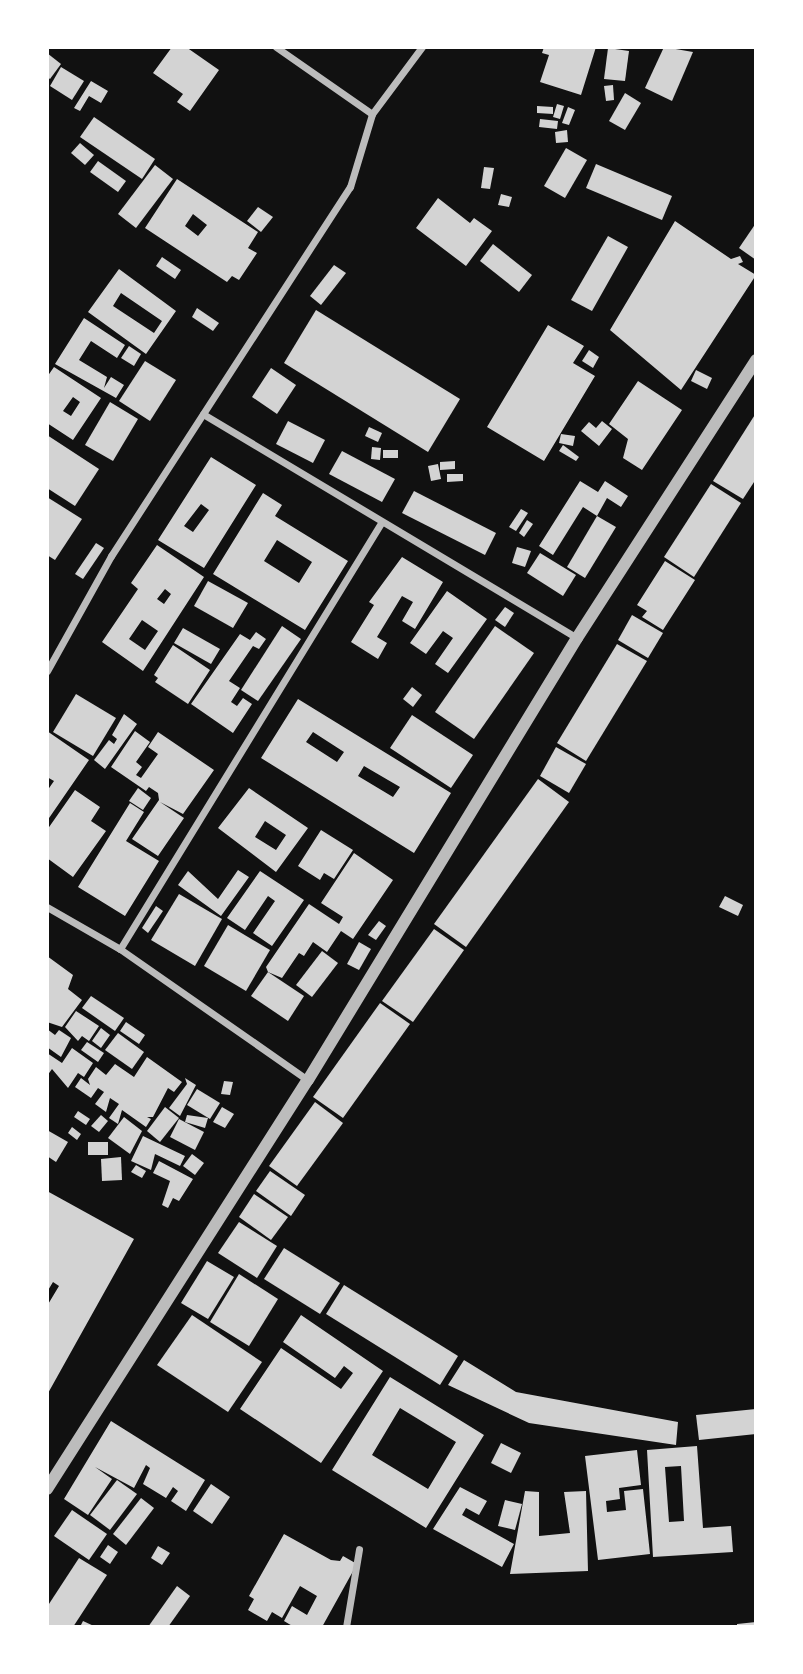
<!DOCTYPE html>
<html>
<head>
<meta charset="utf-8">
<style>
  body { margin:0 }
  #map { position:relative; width:803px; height:1674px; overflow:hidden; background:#111; font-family:"Varela Round",sans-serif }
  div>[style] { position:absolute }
  .building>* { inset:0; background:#d3d3d3 }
  .minor>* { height:7px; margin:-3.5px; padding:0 3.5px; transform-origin:3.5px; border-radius:3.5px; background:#bcbcbc }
  .tertiary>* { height:12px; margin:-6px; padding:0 6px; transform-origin:6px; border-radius:6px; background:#bcbcbc }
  span { translate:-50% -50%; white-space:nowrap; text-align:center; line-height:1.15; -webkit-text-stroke:5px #fff; paint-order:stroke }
  .frame { position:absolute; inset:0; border:49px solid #fff; pointer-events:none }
</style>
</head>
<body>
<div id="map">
  <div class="building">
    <i style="clip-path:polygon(172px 47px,186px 47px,219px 70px,190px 111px,177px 102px,183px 94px,153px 73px)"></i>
    <i style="clip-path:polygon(544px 47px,596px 47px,581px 95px,540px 82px,549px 55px,542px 53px)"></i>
    <i style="clip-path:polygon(664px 47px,693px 52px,672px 101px,645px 88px)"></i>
    <i style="clip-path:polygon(608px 48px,629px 51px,625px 81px,604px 79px)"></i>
    <i style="clip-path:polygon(47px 53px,61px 64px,50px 79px,47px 77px)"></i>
    <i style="clip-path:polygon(61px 67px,84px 81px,72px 100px,50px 86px)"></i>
    <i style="clip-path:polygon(91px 81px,108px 91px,101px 103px,89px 96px,80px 111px,74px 108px)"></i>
    <i style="clip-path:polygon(613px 85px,614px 100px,606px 101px,604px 86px)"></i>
    <i style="clip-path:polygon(625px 93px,641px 103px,625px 130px,609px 121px)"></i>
    <i style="clip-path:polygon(557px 104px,564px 106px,560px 119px,553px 117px)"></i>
    <i style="clip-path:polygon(537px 106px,553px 107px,553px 114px,537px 113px)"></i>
    <i style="clip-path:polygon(568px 107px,575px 110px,569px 125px,562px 123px)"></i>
    <i style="clip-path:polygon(94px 117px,155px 159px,142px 179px,80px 137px)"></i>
    <i style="clip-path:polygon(540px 119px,558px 121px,557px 129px,539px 127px)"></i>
    <i style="clip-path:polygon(567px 130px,568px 142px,556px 143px,555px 132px)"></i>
    <i style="clip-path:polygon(80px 143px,94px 155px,85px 165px,71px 153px)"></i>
    <i style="clip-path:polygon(566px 148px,587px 160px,565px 198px,544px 186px)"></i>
    <i style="clip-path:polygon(98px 161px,126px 181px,118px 192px,90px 172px)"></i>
    <i style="clip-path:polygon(596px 164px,672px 196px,662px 220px,586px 188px)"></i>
    <i style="clip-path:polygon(155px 165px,173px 179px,136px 228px,118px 214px)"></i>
    <i style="clip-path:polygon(484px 167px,494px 168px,490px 189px,481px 188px)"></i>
    <i style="clip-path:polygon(evenodd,177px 179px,258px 232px,248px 248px,257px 253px,239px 280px,232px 276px,227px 282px,145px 228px,177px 179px,193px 214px,207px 225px,198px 236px,185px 226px,193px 214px)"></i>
    <i style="clip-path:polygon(501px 194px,512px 197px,509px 207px,498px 205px)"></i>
    <i style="clip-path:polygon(438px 198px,470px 223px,474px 218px,492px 231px,466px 266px,416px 228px)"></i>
    <i style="clip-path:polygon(258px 207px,273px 217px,261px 232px,247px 221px)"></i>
    <i style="clip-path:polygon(675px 221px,731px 259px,740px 256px,743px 262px,738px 264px,756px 275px,681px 390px,610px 330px)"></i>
    <i style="clip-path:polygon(756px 223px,756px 260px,739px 248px)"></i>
    <i style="clip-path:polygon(608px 236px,628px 247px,592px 311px,571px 300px)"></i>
    <i style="clip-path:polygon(493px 244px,532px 275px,519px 292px,480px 261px)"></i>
    <i style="clip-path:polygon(162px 257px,181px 270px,175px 279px,156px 266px)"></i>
    <i style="clip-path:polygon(334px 265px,346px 273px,321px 305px,310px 296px)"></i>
    <i style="clip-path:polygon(evenodd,119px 269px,176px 311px,146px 354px,88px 312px,119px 269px,121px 293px,162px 321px,154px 333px,113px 306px,121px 293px)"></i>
    <i style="clip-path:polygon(197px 308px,219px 323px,213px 331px,192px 317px)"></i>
    <i style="clip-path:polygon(316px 310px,460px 399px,428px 452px,284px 363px)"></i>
    <i style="clip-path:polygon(84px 318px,125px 345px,117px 358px,91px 341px,79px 360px,107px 377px,104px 388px,111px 377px,124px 385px,116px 398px,55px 364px)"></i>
    <i style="clip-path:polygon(548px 325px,584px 346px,573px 363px,595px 376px,544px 461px,487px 427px)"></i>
    <i style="clip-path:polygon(129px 346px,141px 354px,134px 366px,121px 358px)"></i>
    <i style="clip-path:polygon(589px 350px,599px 357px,593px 368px,582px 361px)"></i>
    <i style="clip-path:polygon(145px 361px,176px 380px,150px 421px,119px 401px)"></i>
    <i style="clip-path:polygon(evenodd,54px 367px,101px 398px,73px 440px,47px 423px,47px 377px,54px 367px,73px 397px,80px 402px,71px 416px,63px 411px,73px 397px)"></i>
    <i style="clip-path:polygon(271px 368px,296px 385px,277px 414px,252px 397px)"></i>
    <i style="clip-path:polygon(696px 370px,712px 378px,707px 389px,691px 381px)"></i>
    <i style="clip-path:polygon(638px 381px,682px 410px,642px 470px,623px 458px,628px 439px,609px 424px)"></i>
    <i style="clip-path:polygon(110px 402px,138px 419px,113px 461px,85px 445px)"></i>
    <i style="clip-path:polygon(756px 413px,756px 479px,743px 499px,713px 481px)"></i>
    <i style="clip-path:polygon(288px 421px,325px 440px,313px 463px,276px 444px)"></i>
    <i style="clip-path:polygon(602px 421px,612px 429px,599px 446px,581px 431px,589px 422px,596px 428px)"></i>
    <i style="clip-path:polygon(369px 427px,382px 433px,378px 442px,365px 436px)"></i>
    <i style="clip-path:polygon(561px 434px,575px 436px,573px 446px,559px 443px)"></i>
    <i style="clip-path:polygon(47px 435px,99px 469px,75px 506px,47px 488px)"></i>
    <i style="clip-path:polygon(563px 445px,579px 457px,576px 461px,559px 451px)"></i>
    <i style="clip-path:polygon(372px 447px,381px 448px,380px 460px,371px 459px)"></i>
    <i style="clip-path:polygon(383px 450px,398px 450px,398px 458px,383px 458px)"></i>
    <i style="clip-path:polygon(342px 451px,395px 479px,382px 502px,329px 474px)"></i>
    <i style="clip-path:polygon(evenodd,211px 457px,256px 485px,204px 568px,158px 540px,211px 457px,201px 504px,209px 510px,193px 532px,184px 526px,201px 504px)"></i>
    <i style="clip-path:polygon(455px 461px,455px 469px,440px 470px,440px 462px)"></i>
    <i style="clip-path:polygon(438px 464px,441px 479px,431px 481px,428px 466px)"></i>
    <i style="clip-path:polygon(447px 474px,463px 474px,463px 481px,447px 482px)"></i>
    <i style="clip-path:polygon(580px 481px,598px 492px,605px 481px,628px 496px,621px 507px,607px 498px,597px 516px,583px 507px,553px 555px,539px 546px)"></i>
    <i style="clip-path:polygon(711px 484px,741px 503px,694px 577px,664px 557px)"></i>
    <i style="clip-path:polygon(414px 491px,496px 533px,485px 555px,402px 513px)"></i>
    <i style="clip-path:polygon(evenodd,263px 493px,282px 505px,275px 516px,348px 561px,305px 630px,213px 574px,263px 493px,277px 540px,312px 562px,299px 583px,264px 561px,277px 540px)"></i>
    <i style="clip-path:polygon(47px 497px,82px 519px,55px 560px,47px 555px)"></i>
    <i style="clip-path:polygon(521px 509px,528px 513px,516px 531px,509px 527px)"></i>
    <i style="clip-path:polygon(597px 516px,616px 527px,585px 578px,567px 567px)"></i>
    <i style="clip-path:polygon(527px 520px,533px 524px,524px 537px,519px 533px)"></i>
    <i style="clip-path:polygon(96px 543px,104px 548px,83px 579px,75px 574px)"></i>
    <i style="clip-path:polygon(evenodd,157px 545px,204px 577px,143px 671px,102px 642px,138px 589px,131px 583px,157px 545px,165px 589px,171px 594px,164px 604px,157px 599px,165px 589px,157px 545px,142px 620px,158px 631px,145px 650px,129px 639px,142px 620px)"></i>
    <i style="clip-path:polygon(517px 547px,531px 551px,525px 567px,512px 563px)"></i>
    <i style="clip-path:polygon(540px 553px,576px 575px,563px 596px,527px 573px)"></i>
    <i style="clip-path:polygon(402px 557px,443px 582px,415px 629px,402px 621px,413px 602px,402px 596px,377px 637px,387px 643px,378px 659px,351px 642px,374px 605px,369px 602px)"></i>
    <i style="clip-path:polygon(665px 561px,695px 580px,663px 630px,642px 617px,647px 611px,637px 605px)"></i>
    <i style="clip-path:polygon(208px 581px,248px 603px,233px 628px,194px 606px)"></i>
    <i style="clip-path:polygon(447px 591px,487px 619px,448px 673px,435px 664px,453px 638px,443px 631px,426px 654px,410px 643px)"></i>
    <i style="clip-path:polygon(505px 607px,514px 613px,505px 627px,495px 620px)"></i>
    <i style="clip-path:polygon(632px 615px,663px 633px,648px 658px,618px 640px)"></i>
    <i style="clip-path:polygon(282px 626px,301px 639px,258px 701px,241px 690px)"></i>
    <i style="clip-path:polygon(495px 626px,534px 653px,474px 739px,435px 712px)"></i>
    <i style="clip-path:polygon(183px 628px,220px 649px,211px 664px,174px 643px)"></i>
    <i style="clip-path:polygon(256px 632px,266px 639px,259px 649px,253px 646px,229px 681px,240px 688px,231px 702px,237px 706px,243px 698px,252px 704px,233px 733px,191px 704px,240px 634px,250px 640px)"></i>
    <i style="clip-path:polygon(617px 644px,647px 661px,586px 761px,557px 743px)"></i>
    <i style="clip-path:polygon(173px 645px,210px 670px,188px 704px,155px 682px,158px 678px,154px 675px)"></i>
    <i style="clip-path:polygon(412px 687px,422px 695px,413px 707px,403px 699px)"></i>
    <i style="clip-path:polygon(76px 694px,116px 718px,93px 756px,53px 732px)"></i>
    <i style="clip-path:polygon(evenodd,298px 699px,451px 793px,414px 853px,261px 758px,298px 699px,313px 732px,344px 752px,337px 762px,306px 742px,313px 732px,298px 699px,364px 766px,400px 787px,393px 797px,358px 776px,364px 766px)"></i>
    <i style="clip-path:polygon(124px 714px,137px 724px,105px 769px,94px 760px,109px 740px,114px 744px,117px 739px,112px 735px)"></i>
    <i style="clip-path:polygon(412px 715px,473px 755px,451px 788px,390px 748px)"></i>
    <i style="clip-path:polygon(47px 731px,89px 760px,47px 821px,47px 791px,54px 781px,47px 777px)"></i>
    <i style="clip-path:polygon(135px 731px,150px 742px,136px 762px,142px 767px,136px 775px,141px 778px,158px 754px,148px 747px,158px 732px,214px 770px,183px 814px,160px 802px,184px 818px,158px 856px,132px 839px,159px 800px,158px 793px,149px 787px,146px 791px,111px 767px)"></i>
    <i style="clip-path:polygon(556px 747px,586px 764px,569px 793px,540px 776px)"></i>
    <i style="clip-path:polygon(538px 779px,569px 802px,466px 947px,434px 924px)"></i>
    <i style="clip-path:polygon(138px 788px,151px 798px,143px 810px,129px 801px)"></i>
    <i style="clip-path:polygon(evenodd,249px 788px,308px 828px,276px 872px,218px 828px,249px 788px,265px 821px,286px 835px,276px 850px,255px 837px,265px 821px)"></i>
    <i style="clip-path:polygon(75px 790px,100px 807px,91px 821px,106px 831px,73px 877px,47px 858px,47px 830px)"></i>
    <i style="clip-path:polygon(130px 803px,144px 812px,126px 841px,159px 861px,125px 916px,78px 887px)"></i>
    <i style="clip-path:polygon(321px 830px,353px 850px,334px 879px,324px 873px,320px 880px,298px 866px)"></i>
    <i style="clip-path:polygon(354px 853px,393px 880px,353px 939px,341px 931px,327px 952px,313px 942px,304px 956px,299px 953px,282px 978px,268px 972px,266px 967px,309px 904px,339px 924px,343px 917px,321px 903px)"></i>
    <i style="clip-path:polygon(238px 870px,249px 877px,221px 916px,178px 885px,188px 871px,218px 899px)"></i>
    <i style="clip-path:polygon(260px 871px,304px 900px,272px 946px,253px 933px,275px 901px,268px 896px,245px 930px,227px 918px)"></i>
    <i style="clip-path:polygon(179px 894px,222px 919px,195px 966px,151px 940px)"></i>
    <i style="clip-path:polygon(725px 896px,743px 905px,738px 916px,719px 907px)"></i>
    <i style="clip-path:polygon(156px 906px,163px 911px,148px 933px,142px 928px)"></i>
    <i style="clip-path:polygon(379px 921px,386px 926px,376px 940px,368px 935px)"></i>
    <i style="clip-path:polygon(228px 925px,270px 950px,246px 991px,204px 966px)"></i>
    <i style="clip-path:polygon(434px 929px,464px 950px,413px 1022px,382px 1001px)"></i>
    <i style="clip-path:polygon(359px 942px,371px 949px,359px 970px,347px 964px)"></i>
    <i style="clip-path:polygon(322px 951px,338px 963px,312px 997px,296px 985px)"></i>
    <i style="clip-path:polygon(47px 956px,73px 975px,68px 989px,82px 1000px,62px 1027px,47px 1022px)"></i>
    <i style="clip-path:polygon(268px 972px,304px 996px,288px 1021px,251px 996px)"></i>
    <i style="clip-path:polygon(91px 996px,124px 1018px,115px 1031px,82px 1008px)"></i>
    <i style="clip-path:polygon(380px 1003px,410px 1024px,343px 1118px,313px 1097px)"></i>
    <i style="clip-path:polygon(76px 1011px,99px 1026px,89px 1041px,82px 1036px,78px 1041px,65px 1027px)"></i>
    <i style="clip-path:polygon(126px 1022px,145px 1035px,139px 1044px,120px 1031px)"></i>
    <i style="clip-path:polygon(101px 1028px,110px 1035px,101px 1048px,92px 1041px)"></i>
    <i style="clip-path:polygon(47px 1029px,55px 1035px,59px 1030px,71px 1038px,61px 1057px,47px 1047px)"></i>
    <i style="clip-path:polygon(118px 1033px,144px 1052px,132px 1069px,105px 1050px)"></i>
    <i style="clip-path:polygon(87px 1042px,104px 1053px,98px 1062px,81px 1050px)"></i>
    <i style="clip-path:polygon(72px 1048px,93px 1063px,84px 1077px,78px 1073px,68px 1088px,52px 1069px,47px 1076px,47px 1053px,62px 1063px)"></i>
    <i style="clip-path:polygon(147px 1057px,182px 1082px,174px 1092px,168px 1088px,153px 1117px,147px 1117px,151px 1119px,146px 1127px,122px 1110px,118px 1124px,109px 1118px,119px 1104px,110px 1098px,106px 1112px,95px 1104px,104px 1092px,98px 1088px,91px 1098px,75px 1087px,81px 1078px,90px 1085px,88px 1079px,96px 1067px,106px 1075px,115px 1064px,134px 1077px)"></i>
    <i style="clip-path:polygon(185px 1078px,196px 1085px,180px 1116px,169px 1108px,187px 1084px)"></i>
    <i style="clip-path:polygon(224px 1081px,233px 1082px,230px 1095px,221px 1094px)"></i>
    <i style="clip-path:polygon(197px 1089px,220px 1103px,210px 1119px,187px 1105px)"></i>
    <i style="clip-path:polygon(315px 1102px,343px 1123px,297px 1186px,269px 1166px)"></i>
    <i style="clip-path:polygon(165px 1107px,179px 1118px,160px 1142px,147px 1131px)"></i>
    <i style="clip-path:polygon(222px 1107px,234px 1114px,225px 1128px,213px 1122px)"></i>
    <i style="clip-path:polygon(78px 1111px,90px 1119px,86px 1125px,74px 1117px)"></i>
    <i style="clip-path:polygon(101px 1115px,108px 1121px,99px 1132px,91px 1126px)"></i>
    <i style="clip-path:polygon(187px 1115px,208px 1118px,205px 1128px,185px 1122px)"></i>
    <i style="clip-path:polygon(124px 1117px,142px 1131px,130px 1154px,108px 1138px)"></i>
    <i style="clip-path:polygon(179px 1119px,204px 1132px,195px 1150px,170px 1137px)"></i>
    <i style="clip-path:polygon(72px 1127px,81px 1134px,77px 1140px,68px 1133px)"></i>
    <i style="clip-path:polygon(47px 1130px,68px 1142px,56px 1162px,47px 1156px)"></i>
    <i style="clip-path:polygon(143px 1136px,185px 1156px,180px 1166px,155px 1154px,151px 1170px,131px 1161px)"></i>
    <i style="clip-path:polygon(88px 1142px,108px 1142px,108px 1155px,88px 1155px)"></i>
    <i style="clip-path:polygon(192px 1154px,204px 1163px,195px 1175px,183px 1166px)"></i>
    <i style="clip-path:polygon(121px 1157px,122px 1180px,102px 1181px,101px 1159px)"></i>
    <i style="clip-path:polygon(159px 1161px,193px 1179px,179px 1201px,173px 1198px,168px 1208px,162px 1205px,170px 1181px,153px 1173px)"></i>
    <i style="clip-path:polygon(136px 1165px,146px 1171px,142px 1178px,131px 1172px)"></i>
    <i style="clip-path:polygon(270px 1171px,305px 1195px,291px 1216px,256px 1191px)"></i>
    <i style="clip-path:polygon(47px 1191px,134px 1239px,47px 1395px,47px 1306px,59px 1286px,53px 1282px,47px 1292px)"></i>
    <i style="clip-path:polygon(254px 1194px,288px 1217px,271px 1240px,239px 1217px)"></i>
    <i style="clip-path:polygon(239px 1222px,277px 1246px,257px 1278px,218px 1253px)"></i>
    <i style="clip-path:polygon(284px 1248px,340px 1283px,320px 1314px,264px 1279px)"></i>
    <i style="clip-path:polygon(207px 1261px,234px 1277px,208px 1319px,181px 1303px)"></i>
    <i style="clip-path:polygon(239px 1274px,278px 1299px,249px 1346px,210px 1322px)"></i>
    <i style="clip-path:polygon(344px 1285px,458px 1356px,440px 1385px,326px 1314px)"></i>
    <i style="clip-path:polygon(192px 1315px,262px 1362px,228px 1412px,157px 1365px)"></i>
    <i style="clip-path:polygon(301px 1315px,383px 1371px,321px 1463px,240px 1409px,281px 1348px,341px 1389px,353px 1373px,344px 1366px,335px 1378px,283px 1342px)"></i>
    <i style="clip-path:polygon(464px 1360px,516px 1392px,678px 1422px,676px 1445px,529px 1423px,448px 1385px)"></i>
    <i style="clip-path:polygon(evenodd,390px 1377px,484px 1435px,426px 1528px,332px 1470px,390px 1377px,400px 1408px,456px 1442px,428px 1489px,372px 1455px,400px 1408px)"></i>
    <i style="clip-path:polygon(756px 1409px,756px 1434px,699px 1440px,696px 1415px)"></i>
    <i style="clip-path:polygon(111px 1421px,205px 1480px,186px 1511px,171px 1501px,178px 1491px,173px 1487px,166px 1498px,143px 1484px,150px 1468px,146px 1465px,134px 1488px,95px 1467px,112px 1479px,88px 1515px,64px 1499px)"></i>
    <i style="clip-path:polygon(501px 1443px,521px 1453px,511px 1473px,491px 1463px)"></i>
    <i style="clip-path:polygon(evenodd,697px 1446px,703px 1528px,731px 1526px,733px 1552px,653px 1557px,647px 1450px,697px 1446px,681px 1466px,684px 1521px,669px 1522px,665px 1467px,681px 1466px)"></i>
    <i style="clip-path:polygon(637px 1450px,641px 1485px,619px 1488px,620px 1499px,606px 1501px,607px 1512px,626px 1510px,624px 1491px,643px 1489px,650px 1554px,598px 1560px,585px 1456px)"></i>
    <i style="clip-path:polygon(117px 1480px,137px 1494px,110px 1530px,90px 1515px)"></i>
    <i style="clip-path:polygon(211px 1484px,230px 1497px,212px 1524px,193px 1511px)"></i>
    <i style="clip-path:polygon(460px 1487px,487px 1501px,479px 1515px,466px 1508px,462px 1515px,514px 1544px,502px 1567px,433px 1529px)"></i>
    <i style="clip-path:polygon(525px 1491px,539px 1492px,539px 1536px,570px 1533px,564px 1492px,586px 1491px,588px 1571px,510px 1574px)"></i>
    <i style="clip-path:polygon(141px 1498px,154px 1508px,126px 1545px,113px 1534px)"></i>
    <i style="clip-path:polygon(505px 1500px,522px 1504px,515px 1530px,498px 1526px)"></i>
    <i style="clip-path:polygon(72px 1510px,107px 1534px,89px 1560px,54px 1536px)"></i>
    <i style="clip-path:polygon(284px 1534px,331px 1560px,340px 1561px,343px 1556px,357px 1564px,322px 1627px,294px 1627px,284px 1621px,292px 1606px,307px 1615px,317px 1596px,300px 1586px,282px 1618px,272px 1612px,267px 1621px,248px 1610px,254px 1599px,249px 1596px)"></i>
    <i style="clip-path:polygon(108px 1545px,118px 1552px,110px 1564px,100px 1557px)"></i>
    <i style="clip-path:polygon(158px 1546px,170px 1553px,162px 1565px,151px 1558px)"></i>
    <i style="clip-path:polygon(79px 1558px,107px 1575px,73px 1627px,47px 1627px,47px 1607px)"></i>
    <i style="clip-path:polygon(177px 1586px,190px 1596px,168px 1627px,148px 1627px)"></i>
    <i style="clip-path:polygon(83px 1621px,96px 1627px,80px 1627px)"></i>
    <i style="clip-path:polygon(756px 1622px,756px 1627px,737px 1627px,737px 1624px)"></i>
  </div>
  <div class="minor">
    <i style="left:276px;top:47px;width:117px;rotate:34.9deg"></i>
    <i style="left:372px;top:114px;width:84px;rotate:-53.3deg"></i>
    <i style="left:203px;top:414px;width:436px;rotate:30.9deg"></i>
    <i style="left:47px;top:671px;width:132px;rotate:-60.9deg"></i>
    <i style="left:111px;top:556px;width:440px;rotate:-57.1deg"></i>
    <i style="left:350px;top:187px;width:76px;rotate:-73.2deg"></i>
    <i style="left:47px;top:907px;width:84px;rotate:29.9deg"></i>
    <i style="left:120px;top:949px;width:229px;rotate:34.9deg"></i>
    <i style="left:120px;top:949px;width:500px;rotate:-58.5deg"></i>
    <i style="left:346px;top:1627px;width:79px;rotate:-80.5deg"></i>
  </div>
  <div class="tertiary">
    <i style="left:47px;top:1489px;width:485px;rotate:-57.5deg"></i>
    <i style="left:308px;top:1080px;width:517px;rotate:-58.68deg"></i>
    <i style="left:577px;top:638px;width:331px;rotate:-57.2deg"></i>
  </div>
  <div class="frame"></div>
</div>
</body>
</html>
